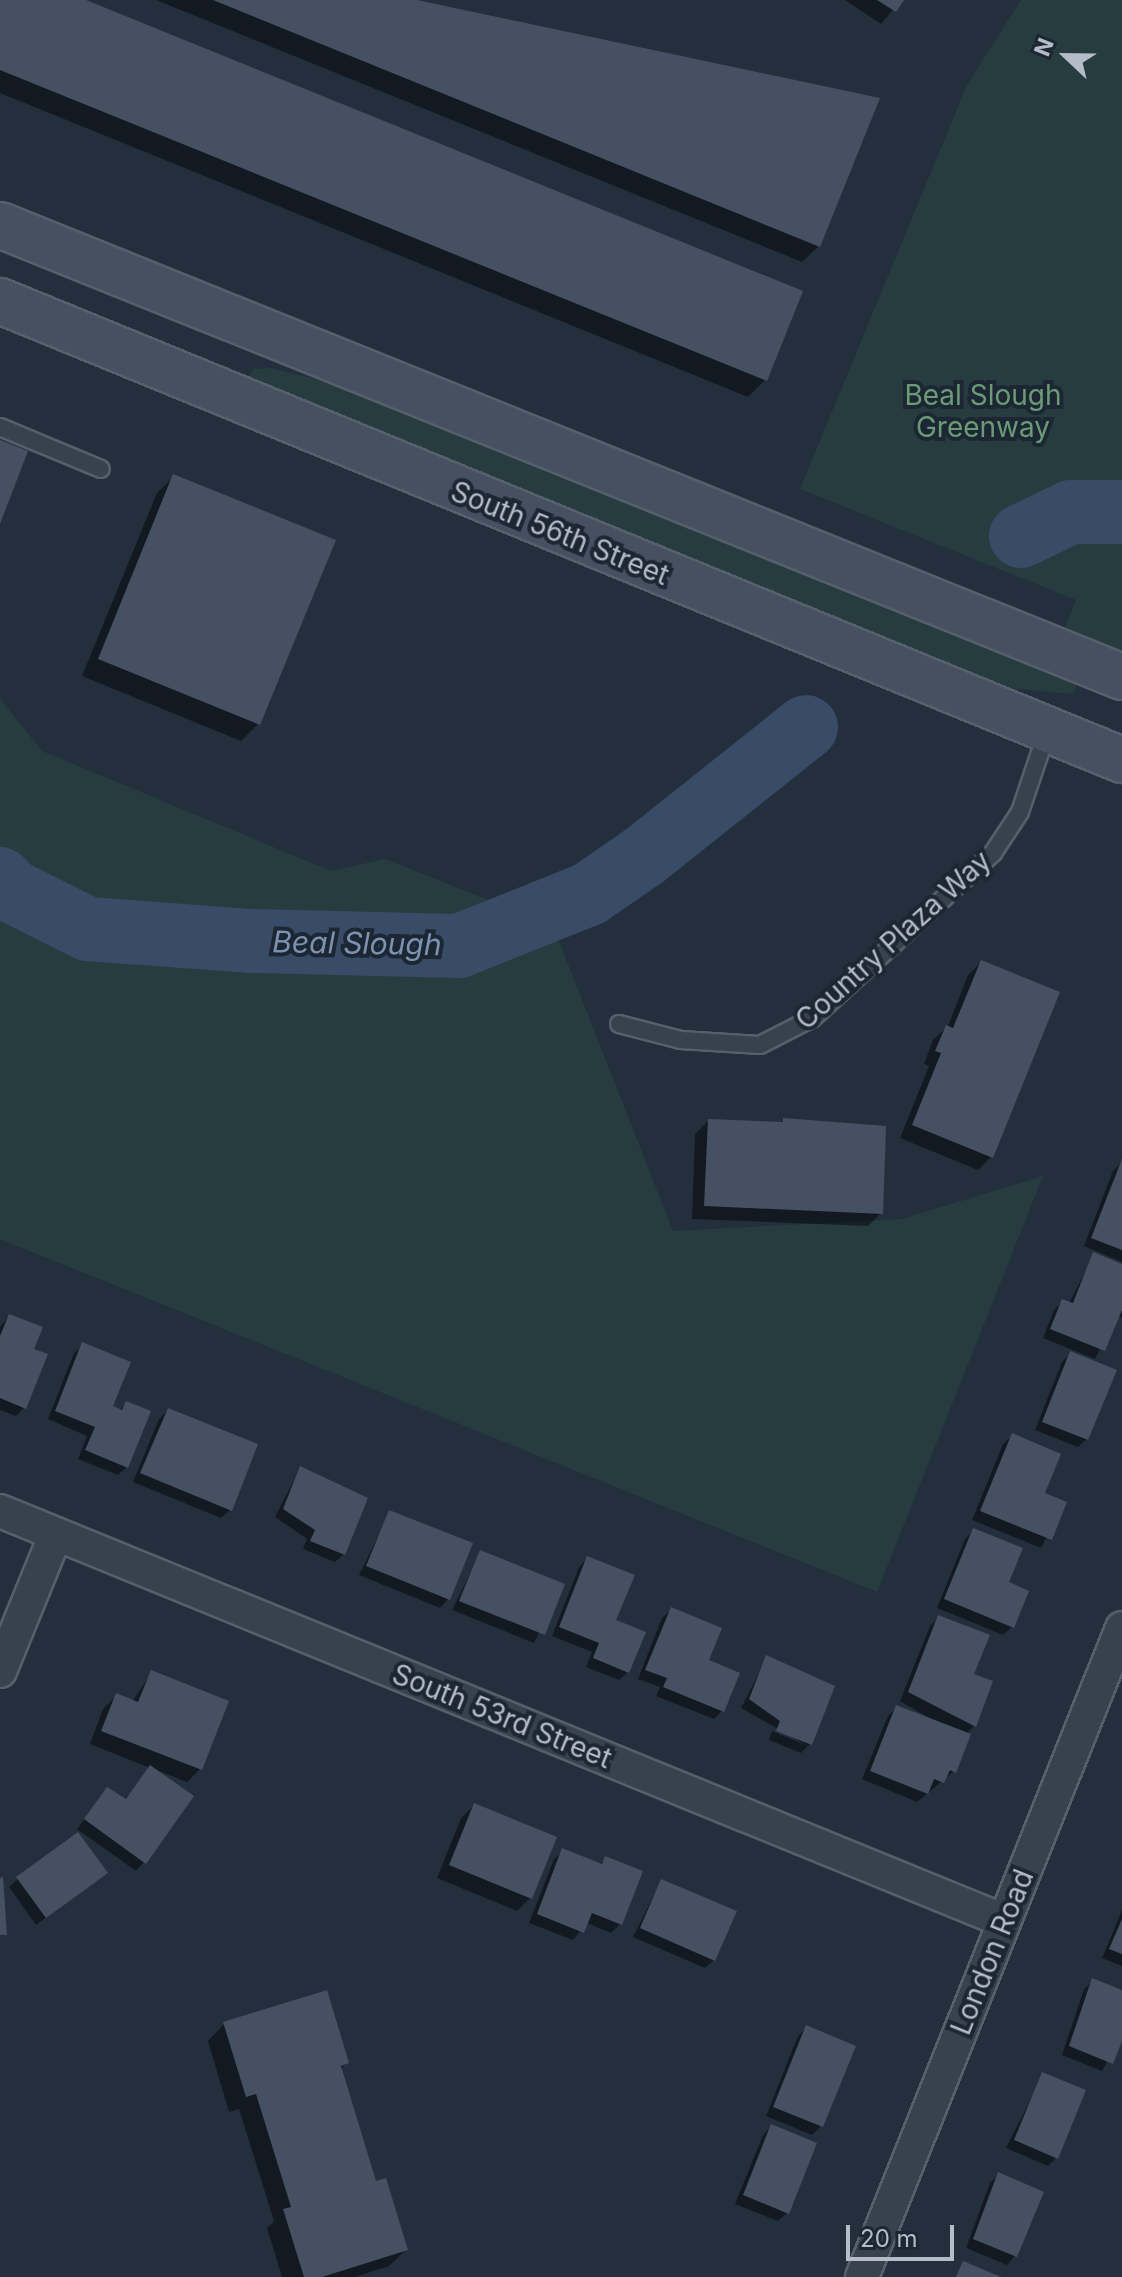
<!DOCTYPE html>
<html>
<head>
<meta charset="utf-8">
<style>
  body { margin:0 }
  #map { position:relative; width:1122px; height:2277px; overflow:hidden; background:#242f3e; font-family:Inter,sans-serif }
  div>[style] { position:absolute }
  .green>* { inset:0; background:#263c3f }
  .shadow>* { inset:0; background:#0007 }
  .river>* { height:64px; margin:-32px; padding:0 32px; transform-origin:32px; border-radius:32px; background:#394c67 }
  .building>* { inset:0; background:#455162 }
  .roads { filter:drop-shadow(2px 0 #565f6c) drop-shadow(-2px 0 #565f6c) drop-shadow(0 2px #565f6c) drop-shadow(0 -2px #565f6c) }
  .service>* { height:16px; margin:-8px; padding:0 8px; transform-origin:8px; border-radius:8px; background:#38414e }
  .minor>* { height:32px; margin:-16px; padding:0 16px; transform-origin:16px; border-radius:16px; background:#38414e }
  .secondary>* { height:44px; margin:-22px; padding:0 22px; transform-origin:22px; border-radius:22px; background:#465061 }
  span { translate:-50% -50%; white-space:nowrap; text-align:center; line-height:1.15; -webkit-text-stroke:8px #1d2633; paint-order:stroke }
  .park-label { font-size:28px; color:#6b9a76 }
  .street-label { font-size:28px; color:#b4bcc9 }
  .water-label { font-size:30px; color:#7c92b1; font-style:italic }
  .north { position:absolute; left:1026px; top:16px; width:80px; height:80px; -webkit-text-stroke:6px #1d2633; paint-order:stroke; rotate:292deg; font-size:22px; font-weight:700; line-height:32px; text-align:center; color:#b4bcc9 }
  .north::after { content:''; display:block; margin:auto; width:28px; height:36px; background:#b4bcc9; clip-path:polygon(50% 0,100% 100%,50% 72%,0 100%) }
  .scale { position:absolute; left:846px; top:2225px; width:108px; height:36px; box-sizing:border-box; border:4px solid #b4bcc9; border-top:0; padding-left:10px; font-size:24px; line-height:28px; white-space:nowrap; color:#b4bcc9; -webkit-text-stroke:6px #1d2633; paint-order:stroke }
</style>
</head>
<body>
<div id="map">
  <div class="green">
    <i style="clip-path:polygon(1021px 0,1122px 0,1122px 677px,1056px 650px,1076px 600px,800px 489px,967px 85px)"></i>
    <i style="clip-path:polygon(271px 368px,331px 383px,1077px 684px,1073px 694px,1016px 689px,938px 662px,377px 438px,249px 379px,253px 369px)"></i>
    <i style="clip-path:polygon(0 699px,42px 751px,331px 871px,385px 859px,553px 926px,673px 1231px,902px 1219px,1043px 1176px,877px 1592px,0 1239px)"></i>
  </div>
  <div class="shadow">
    <i style="clip-path:polygon(0 0,80px 0,800px 292px,765px 380px,748px 397px,0 93px)"></i>
    <i style="clip-path:polygon(156px 0,408px 0,819px 246px,802px 262px)"></i>
    <i style="clip-path:polygon(845px 0,901px 0,881px 24px)"></i>
    <i style="clip-path:polygon(174px 476px,333px 541px,258px 724px,241px 741px,82px 676px,157px 493px)"></i>
    <i style="clip-path:polygon(981px 962px,991px 1157px,978px 1170px,900px 1138px,929px 1066px,924px 1064px,933px 1040px,948px 1026px,968px 975px)"></i>
    <i style="clip-path:polygon(784px 1120px,881px 1213px,868px 1226px,692px 1219px,695px 1134px,708px 1121px,780px 1124px)"></i>
    <i style="clip-path:polygon(1122px 1162px,1122px 1262px,1084px 1246px,1113px 1171px)"></i>
    <i style="clip-path:polygon(1094px 1255px,1122px 1266px,1122px 1318px,1117px 1316px,1095px 1359px,1043px 1338px,1054px 1310px,1063px 1301px,1069px 1303px)"></i>
    <i style="clip-path:polygon(9px 1316px,31px 1350px,24px 1408px,16px 1416px,0 1410px,0 1327px)"></i>
    <i style="clip-path:polygon(83px 1345px,111px 1407px,119px 1411px,126px 1403px,127px 1467px,118px 1475px,78px 1459px,87px 1436px,48px 1419px,74px 1353px)"></i>
    <i style="clip-path:polygon(1070px 1354px,1087px 1439px,1078px 1447px,1035px 1430px,1062px 1362px)"></i>
    <i style="clip-path:polygon(168px 1410px,230px 1510px,221px 1518px,133px 1482px,159px 1419px)"></i>
    <i style="clip-path:polygon(1012px 1436px,1042px 1494px,1064px 1503px,1041px 1548px,972px 1520px,1003px 1444px)"></i>
    <i style="clip-path:polygon(300px 1468px,344px 1554px,335px 1562px,303px 1549px,307px 1539px,275px 1517px)"></i>
    <i style="clip-path:polygon(390px 1512px,448px 1599px,440px 1608px,359px 1575px)"></i>
    <i style="clip-path:polygon(974px 1530px,1012px 1627px,1003px 1635px,937px 1608px,965px 1539px)"></i>
    <i style="clip-path:polygon(481px 1552px,563px 1585px,534px 1643px,452px 1610px)"></i>
    <i style="clip-path:polygon(587px 1559px,628px 1672px,619px 1680px,586px 1667px,592px 1652px,552px 1636px,579px 1567px)"></i>
    <i style="clip-path:polygon(671px 1610px,707px 1661px,722px 1711px,714px 1719px,656px 1696px,660px 1687px,638px 1679px,662px 1618px)"></i>
    <i style="clip-path:polygon(939px 1617px,972px 1675px,974px 1726px,966px 1734px,954px 1771px,917px 1802px,862px 1779px,888px 1716px,897px 1707px,936px 1722px,900px 1701px,930px 1626px)"></i>
    <i style="clip-path:polygon(767px 1657px,810px 1744px,808px 1746px,741px 1708px)"></i>
    <i style="clip-path:polygon(152px 1672px,200px 1769px,187px 1782px,159px 1771px,144px 1862px,136px 1871px,77px 1829px,107px 1789px,124px 1801px,150px 1768px,90px 1744px,103px 1709px,116px 1696px,132px 1702px)"></i>
    <i style="clip-path:polygon(772px 1731px,808px 1746px,801px 1753px,769px 1740px)"></i>
    <i style="clip-path:polygon(474px 1805px,530px 1898px,517px 1911px,437px 1878px,461px 1818px)"></i>
    <i style="clip-path:polygon(563px 1851px,599px 1865px,606px 1858px,620px 1924px,611px 1933px,587px 1923px,573px 1940px,529px 1923px,554px 1859px)"></i>
    <i style="clip-path:polygon(105px 1873px,36px 1925px,9px 1887px,18px 1879px)"></i>
    <i style="clip-path:polygon(661px 1881px,714px 1960px,705px 1968px,633px 1937px)"></i>
    <i style="clip-path:polygon(1122px 1910px,1122px 1966px,1102px 1958px)"></i>
    <i style="clip-path:polygon(1093px 1981px,1122px 1992px,1122px 2035px,1102px 2071px,1062px 2055px,1084px 1989px)"></i>
    <i style="clip-path:polygon(224px 2024px,347px 2062px,340px 2070px,375px 2183px,406px 2250px,389px 2266px,355px 2277px,282px 2277px,267px 2228px,274px 2221px,239px 2109px,229px 2112px,208px 2041px)"></i>
    <i style="clip-path:polygon(806px 2028px,821px 2126px,812px 2135px,766px 2116px,798px 2036px)"></i>
    <i style="clip-path:polygon(1043px 2075px,1057px 2157px,1048px 2166px,1006px 2148px)"></i>
    <i style="clip-path:polygon(772px 2126px,787px 2213px,778px 2221px,735px 2204px,763px 2135px)"></i>
    <i style="clip-path:polygon(998px 2175px,1015px 2256px,1007px 2265px,966px 2248px,990px 2183px)"></i>
  </div>
  <div class="river">
    <i style="left:1021px;top:536px;width:55px;rotate:-25.6deg"></i>
    <i style="left:1071px;top:512px;width:51px"></i>
    <i style="left:0;top:879px;width:17px;rotate:45deg"></i>
    <i style="left:12px;top:891px;width:85px;rotate:26.6deg"></i>
    <i style="left:88px;top:929px;width:165px;rotate:4.2deg"></i>
    <i style="left:253px;top:941px;width:206px;rotate:1.4deg"></i>
    <i style="left:459px;top:946px;width:140px;rotate:-21.8deg"></i>
    <i style="left:589px;top:894px;width:67px;rotate:-34.6deg"></i>
    <i style="left:644px;top:856px;width:207px;rotate:-38.5deg"></i>
  </div>
  <div class="building">
    <i style="clip-path:polygon(0 0,86px 0,803px 291px,767px 381px,0 70px)"></i>
    <i style="clip-path:polygon(213px 0,417px 0,880px 98px,820px 247px)"></i>
    <i style="clip-path:polygon(877px 0,904px 0,896px 12px)"></i>
    <i style="clip-path:polygon(0 440px,28px 451px,0 524px)"></i>
    <i style="clip-path:polygon(173px 474px,336px 540px,260px 725px,98px 659px)"></i>
    <i style="clip-path:polygon(981px 960px,1060px 992px,993px 1158px,912px 1125px,941px 1053px,935px 1051px,946px 1025px,953px 1028px)"></i>
    <i style="clip-path:polygon(783px 1118px,886px 1126px,883px 1214px,704px 1206px,708px 1119px,783px 1122px)"></i>
    <i style="clip-path:polygon(1122px 1159px,1122px 1250px,1091px 1238px)"></i>
    <i style="clip-path:polygon(1093px 1252px,1122px 1264px,1122px 1310px,1105px 1351px,1050px 1329px,1062px 1299px,1073px 1303px)"></i>
    <i style="clip-path:polygon(9px 1314px,43px 1327px,34px 1349px,48px 1354px,26px 1409px,0 1398px,0 1336px)"></i>
    <i style="clip-path:polygon(82px 1342px,131px 1362px,113px 1406px,122px 1410px,126px 1401px,151px 1411px,128px 1468px,85px 1450px,95px 1427px,55px 1411px)"></i>
    <i style="clip-path:polygon(1070px 1351px,1117px 1370px,1088px 1440px,1042px 1422px)"></i>
    <i style="clip-path:polygon(168px 1408px,258px 1444px,232px 1511px,140px 1473px)"></i>
    <i style="clip-path:polygon(1012px 1433px,1061px 1454px,1045px 1493px,1067px 1502px,1052px 1540px,980px 1511px)"></i>
    <i style="clip-path:polygon(300px 1466px,368px 1498px,345px 1555px,310px 1541px,315px 1530px,283px 1509px)"></i>
    <i style="clip-path:polygon(389px 1510px,473px 1543px,450px 1600px,366px 1566px)"></i>
    <i style="clip-path:polygon(973px 1528px,1023px 1548px,1009px 1582px,1029px 1591px,1014px 1628px,944px 1599px)"></i>
    <i style="clip-path:polygon(480px 1550px,565px 1584px,545px 1635px,459px 1601px)"></i>
    <i style="clip-path:polygon(587px 1556px,635px 1575px,616px 1620px,646px 1632px,629px 1673px,593px 1658px,599px 1643px,559px 1627px)"></i>
    <i style="clip-path:polygon(671px 1607px,722px 1628px,709px 1660px,740px 1673px,724px 1712px,663px 1687px,667px 1678px,645px 1670px)"></i>
    <i style="clip-path:polygon(938px 1615px,990px 1635px,974px 1674px,993px 1681px,976px 1727px,908px 1692px)"></i>
    <i style="clip-path:polygon(766px 1655px,835px 1686px,812px 1745px,776px 1731px,780px 1721px,749px 1699px)"></i>
    <i style="clip-path:polygon(151px 1670px,229px 1701px,202px 1770px,101px 1731px,116px 1693px,138px 1702px)"></i>
    <i style="clip-path:polygon(896px 1705px,971px 1734px,956px 1773px,950px 1770px,944px 1783px,934px 1779px,928px 1794px,870px 1771px)"></i>
    <i style="clip-path:polygon(150px 1765px,194px 1796px,146px 1864px,84px 1819px,107px 1787px,126px 1799px)"></i>
    <i style="clip-path:polygon(474px 1803px,557px 1837px,532px 1899px,449px 1865px)"></i>
    <i style="clip-path:polygon(78px 1832px,108px 1873px,46px 1918px,16px 1877px)"></i>
    <i style="clip-path:polygon(562px 1848px,602px 1864px,605px 1856px,643px 1871px,622px 1925px,592px 1913px,584px 1933px,537px 1914px)"></i>
    <i style="clip-path:polygon(3px 1877px,7px 1935px,0 1935px,0 1878px)"></i>
    <i style="clip-path:polygon(661px 1879px,737px 1911px,715px 1961px,640px 1928px)"></i>
    <i style="clip-path:polygon(1122px 1919px,1122px 1954px,1109px 1949px)"></i>
    <i style="clip-path:polygon(1092px 1978px,1122px 1990px,1122px 2041px,1113px 2064px,1069px 2046px)"></i>
    <i style="clip-path:polygon(327px 1990px,349px 2063px,341px 2066px,376px 2181px,386px 2178px,408px 2250px,322px 2277px,304px 2277px,283px 2209px,291px 2207px,256px 2094px,246px 2097px,223px 2022px)"></i>
    <i style="clip-path:polygon(806px 2025px,856px 2046px,823px 2127px,773px 2107px)"></i>
    <i style="clip-path:polygon(1042px 2072px,1086px 2090px,1058px 2159px,1014px 2140px)"></i>
    <i style="clip-path:polygon(771px 2124px,817px 2143px,789px 2214px,743px 2195px)"></i>
    <i style="clip-path:polygon(998px 2172px,1044px 2192px,1017px 2257px,973px 2239px)"></i>
    <i style="clip-path:polygon(963px 2261px,1001px 2277px,956px 2277px)"></i>
  </div>
  <div class="roads">
    <div class="service">
      <i style="left:0;top:427px;width:109px;rotate:22.6deg"></i>
      <i style="left:619px;top:1024px;width:64px;rotate:14.5deg"></i>
      <i style="left:681px;top:1040px;width:79px;rotate:3.6deg"></i>
      <i style="left:760px;top:1045px;width:59px;rotate:-27deg"></i>
      <i style="left:813px;top:1018px;width:244px;rotate:-42.5deg"></i>
      <i style="left:993px;top:853px;width:49px;rotate:-56.6deg"></i>
      <i style="left:1020px;top:812px;width:84px;rotate:-71.4deg"></i>
    </div>
    <div class="minor">
      <i style="left:0;top:1511px;width:1084px;rotate:22.21deg"></i>
      <i style="left:0;top:1671px;width:148px;rotate:-67.8deg"></i>
      <i style="left:862px;top:2277px;width:699px;rotate:-68.17deg"></i>
    </div>
    <div class="secondary">
      <i style="left:0;top:225px;width:1210px;rotate:21.94deg"></i>
      <i style="left:0;top:301px;width:1212px;rotate:22.25deg"></i>
    </div>
  </div>
  <div class="park-label">
    <span style="left:983px;top:411px">Beal Slough<br>Greenway</span>
  </div>
  <div class="street-label">
    <span style="left:560px;top:533px;rotate:22deg">South 56th Street</span>
    <span style="left:893px;top:940px;rotate:-42deg">Country Plaza Way</span>
    <span style="left:502px;top:1716px;rotate:22deg">South 53rd Street</span>
    <span style="left:992px;top:1952px;rotate:-68deg">London Road</span>
  </div>
  <div class="water-label">
    <span style="left:357px;top:943px;rotate:1deg">Beal Slough</span>
  </div>
  <div class="north">N</div>
  <div class="scale">20 m</div>
</div>
</body>
</html>
